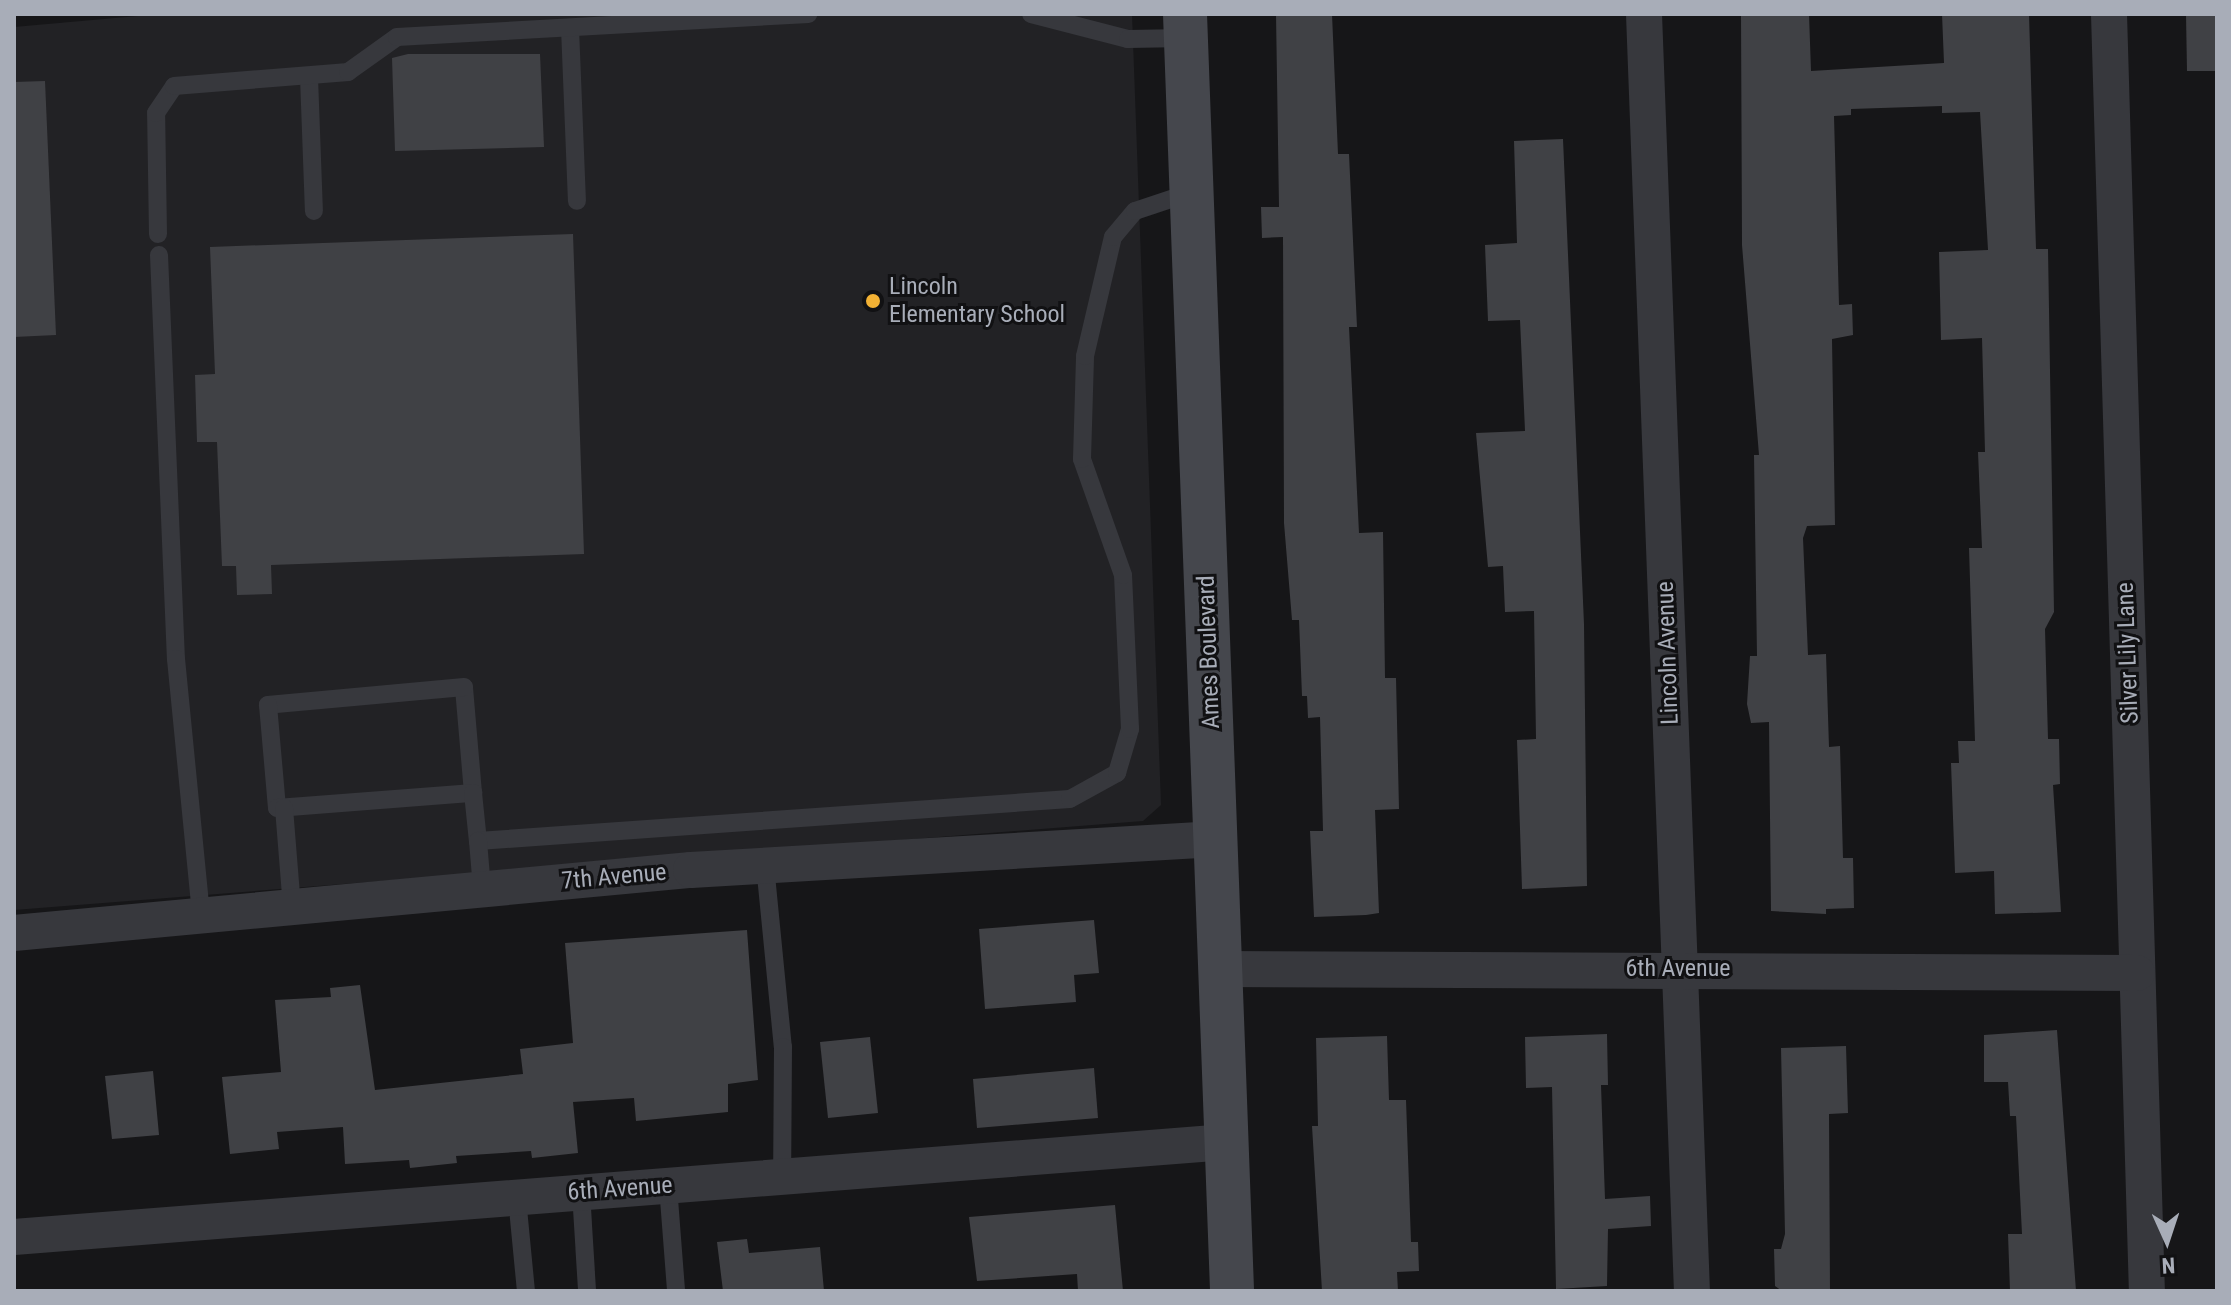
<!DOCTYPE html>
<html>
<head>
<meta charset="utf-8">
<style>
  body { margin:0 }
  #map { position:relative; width:2231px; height:1305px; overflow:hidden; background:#161618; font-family:"Roboto Condensed",sans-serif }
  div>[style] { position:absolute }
  .built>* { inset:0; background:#222225 }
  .building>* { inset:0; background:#404145 }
  .lane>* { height:18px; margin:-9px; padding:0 9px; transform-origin:9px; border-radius:9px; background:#37383d }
  .street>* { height:36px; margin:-18px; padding:0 18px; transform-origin:18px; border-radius:18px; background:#37383d }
  .secondary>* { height:44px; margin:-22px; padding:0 22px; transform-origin:22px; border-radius:22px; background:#45474d }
  .dots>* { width:22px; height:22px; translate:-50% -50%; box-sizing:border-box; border:4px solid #111113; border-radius:50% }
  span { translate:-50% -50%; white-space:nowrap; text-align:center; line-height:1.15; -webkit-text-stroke:6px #111113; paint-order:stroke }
  .poi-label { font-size:24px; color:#a8adb8 }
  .left { translate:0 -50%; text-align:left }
  .street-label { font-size:24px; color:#a8adb8 }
  .frame { position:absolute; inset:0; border:16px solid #a8adb8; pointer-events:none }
  .north { position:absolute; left:2127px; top:1201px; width:80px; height:80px; -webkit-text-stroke:6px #111113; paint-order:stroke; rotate:177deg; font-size:22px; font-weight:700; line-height:32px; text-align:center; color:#a8adb8 }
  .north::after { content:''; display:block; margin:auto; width:28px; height:36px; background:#a8adb8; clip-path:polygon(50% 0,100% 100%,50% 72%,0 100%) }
</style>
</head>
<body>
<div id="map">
  <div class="built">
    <i style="clip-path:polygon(160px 14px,1132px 14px,1161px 805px,1143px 821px,14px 910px,14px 27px)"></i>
  </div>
  <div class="building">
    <i style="clip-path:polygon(1276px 14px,1332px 14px,1338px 154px,1349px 154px,1357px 327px,1349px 327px,1359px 533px,1383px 532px,1385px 678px,1396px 678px,1399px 809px,1375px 810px,1379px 913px,1366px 915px,1314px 917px,1310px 831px,1323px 831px,1320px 717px,1308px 718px,1307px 696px,1302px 696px,1299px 620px,1292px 620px,1284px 523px,1283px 237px,1262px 238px,1261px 207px,1279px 207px)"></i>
    <i style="clip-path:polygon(1741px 14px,1809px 14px,1811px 71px,1944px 63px,1942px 14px,2029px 14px,2036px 249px,2048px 249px,2054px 612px,2045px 629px,2048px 739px,2059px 739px,2060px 784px,2053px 785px,2061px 912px,1995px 914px,1994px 871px,1955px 873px,1951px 763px,1959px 763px,1958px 741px,1975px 741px,1969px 548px,1982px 548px,1978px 452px,1985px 452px,1982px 338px,1941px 340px,1939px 252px,1988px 250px,1980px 112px,1942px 113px,1942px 106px,1851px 109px,1851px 115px,1834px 116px,1839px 305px,1852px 304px,1853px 335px,1832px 339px,1835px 525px,1807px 526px,1803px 538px,1808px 655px,1826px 654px,1829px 747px,1840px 746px,1843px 858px,1853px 858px,1854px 908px,1826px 909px,1826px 914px,1771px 911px,1769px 722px,1751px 723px,1747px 704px,1750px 656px,1757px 656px,1754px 455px,1759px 455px,1742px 245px)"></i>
    <i style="clip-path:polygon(2186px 14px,2217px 14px,2217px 71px,2187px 71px)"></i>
    <i style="clip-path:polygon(408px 54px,540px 54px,544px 147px,395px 151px,392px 58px)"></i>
    <i style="clip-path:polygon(45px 81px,56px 335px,14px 337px,14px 82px)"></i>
    <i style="clip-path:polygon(1563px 139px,1584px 624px,1587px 886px,1522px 889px,1517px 740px,1536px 739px,1534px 611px,1505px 612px,1503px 566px,1488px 567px,1476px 433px,1525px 431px,1520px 320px,1488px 321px,1485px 245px,1517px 243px,1514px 141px)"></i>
    <i style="clip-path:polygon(573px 234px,584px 554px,271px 565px,272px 594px,237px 595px,236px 566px,222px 566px,217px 442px,197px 442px,195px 375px,215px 374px,210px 247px)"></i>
    <i style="clip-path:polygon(1094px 920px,1099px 973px,1074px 975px,1076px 1002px,985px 1009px,979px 929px)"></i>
    <i style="clip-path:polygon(747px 930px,758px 1080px,728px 1084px,728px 1112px,636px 1121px,634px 1098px,573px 1102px,578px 1153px,532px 1158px,531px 1151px,456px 1156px,457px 1163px,410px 1168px,409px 1160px,345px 1164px,343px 1127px,277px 1132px,279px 1149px,230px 1154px,222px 1077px,281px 1072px,275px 1000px,331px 997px,330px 988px,360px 985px,375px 1090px,523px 1074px,520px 1049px,573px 1043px,565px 943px)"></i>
    <i style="clip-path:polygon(2057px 1030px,2076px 1291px,2010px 1291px,2008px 1234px,2022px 1234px,2016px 1116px,2010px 1116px,2008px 1082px,1984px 1082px,1984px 1035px)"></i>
    <i style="clip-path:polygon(1607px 1034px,1608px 1085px,1601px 1085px,1605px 1199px,1650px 1196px,1651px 1226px,1608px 1229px,1607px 1286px,1556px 1289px,1552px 1087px,1526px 1088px,1525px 1037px)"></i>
    <i style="clip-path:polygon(1387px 1036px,1389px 1100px,1406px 1100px,1411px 1242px,1418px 1242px,1419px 1271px,1397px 1272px,1398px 1291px,1322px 1291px,1312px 1126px,1318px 1126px,1316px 1038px)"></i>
    <i style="clip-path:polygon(870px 1037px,878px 1113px,828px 1118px,820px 1042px)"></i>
    <i style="clip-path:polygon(1846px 1046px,1848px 1113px,1829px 1114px,1830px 1291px,1782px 1291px,1775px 1286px,1774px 1249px,1781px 1249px,1785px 1234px,1781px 1048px)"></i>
    <i style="clip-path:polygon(1094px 1068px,1098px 1118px,977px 1128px,973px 1079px)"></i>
    <i style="clip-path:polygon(153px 1071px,159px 1135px,112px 1139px,105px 1076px)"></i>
    <i style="clip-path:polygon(1115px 1205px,1123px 1291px,1078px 1291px,1077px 1274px,977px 1281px,969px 1217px)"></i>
    <i style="clip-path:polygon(747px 1239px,749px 1253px,820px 1247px,824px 1291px,723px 1291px,717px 1242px)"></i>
  </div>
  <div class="lane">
    <i style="left:1031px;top:14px;width:100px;rotate:14.5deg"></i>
    <i style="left:1128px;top:39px;width:58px;rotate:-1deg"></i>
    <i style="left:570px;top:28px;width:173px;rotate:87.7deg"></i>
    <i style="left:309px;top:77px;width:134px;rotate:87.9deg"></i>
    <i style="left:158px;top:234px;width:121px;rotate:-90.9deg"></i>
    <i style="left:156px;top:113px;width:32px;rotate:-56deg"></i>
    <i style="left:174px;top:86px;width:175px;rotate:-4.6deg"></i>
    <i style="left:348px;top:72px;width:60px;rotate:-35.5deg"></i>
    <i style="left:397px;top:37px;width:412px;rotate:-3.2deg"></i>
    <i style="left:159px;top:255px;width:404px;rotate:87.6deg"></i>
    <i style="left:176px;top:659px;width:258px;rotate:84.4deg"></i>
    <i style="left:473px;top:793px;width:106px;rotate:-94.9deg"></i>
    <i style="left:464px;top:687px;width:197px;rotate:174.8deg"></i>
    <i style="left:268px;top:705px;width:103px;rotate:85deg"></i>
    <i style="left:277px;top:808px;width:197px;rotate:-4.4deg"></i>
    <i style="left:473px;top:793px;width:48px;rotate:84.1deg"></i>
    <i style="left:478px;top:841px;width:593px;rotate:-4.06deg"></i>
    <i style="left:1070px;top:799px;width:54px;rotate:-29deg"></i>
    <i style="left:1117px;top:773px;width:46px;rotate:-73.5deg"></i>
    <i style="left:1130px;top:729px;width:154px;rotate:-92.6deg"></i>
    <i style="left:1123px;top:575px;width:123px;rotate:-109.5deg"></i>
    <i style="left:1082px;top:459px;width:103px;rotate:-88.3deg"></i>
    <i style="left:1085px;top:356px;width:122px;rotate:-76.8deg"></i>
    <i style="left:1113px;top:237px;width:34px;rotate:-50deg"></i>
    <i style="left:1135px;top:211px;width:60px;rotate:-18.4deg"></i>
    <i style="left:284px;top:808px;width:99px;rotate:85.4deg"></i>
    <i style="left:478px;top:841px;width:48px;rotate:85.2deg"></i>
    <i style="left:765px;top:865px;width:183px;rotate:84.4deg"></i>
    <i style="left:783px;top:1047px;width:130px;rotate:90.4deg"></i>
    <i style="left:668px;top:1186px;width:105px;rotate:85.6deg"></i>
    <i style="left:581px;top:1192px;width:99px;rotate:86.5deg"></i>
    <i style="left:517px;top:1198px;width:93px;rotate:84.5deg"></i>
  </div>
  <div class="street">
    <i style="left:1644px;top:14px;width:1278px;rotate:87.85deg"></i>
    <i style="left:2109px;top:14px;width:1278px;rotate:88.3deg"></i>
    <i style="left:14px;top:933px;width:680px;rotate:-5.32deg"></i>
    <i style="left:691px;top:870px;width:526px;rotate:-3.38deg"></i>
    <i style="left:1220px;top:969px;width:917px;rotate:0.25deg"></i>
    <i style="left:14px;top:1237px;width:1216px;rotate:-4.48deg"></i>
  </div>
  <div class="secondary">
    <i style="left:1185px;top:14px;width:1278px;rotate:87.89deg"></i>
  </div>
  <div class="dots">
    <i style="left:873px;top:301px;background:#f2b134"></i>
  </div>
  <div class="poi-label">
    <span class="left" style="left:889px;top:301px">Lincoln<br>Elementary School</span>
  </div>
  <div class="street-label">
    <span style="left:1209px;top:652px;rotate:-92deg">Ames Boulevard</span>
    <span style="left:1668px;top:653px;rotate:-92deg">Lincoln Avenue</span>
    <span style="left:2128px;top:653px;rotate:-92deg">Silver Lily Lane</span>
    <span style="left:614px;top:877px;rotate:-5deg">7th Avenue</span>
    <span style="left:1678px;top:969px">6th Avenue</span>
    <span style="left:620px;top:1189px;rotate:-4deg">6th Avenue</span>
  </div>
  <div class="frame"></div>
  <div class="north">N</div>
</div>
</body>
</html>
